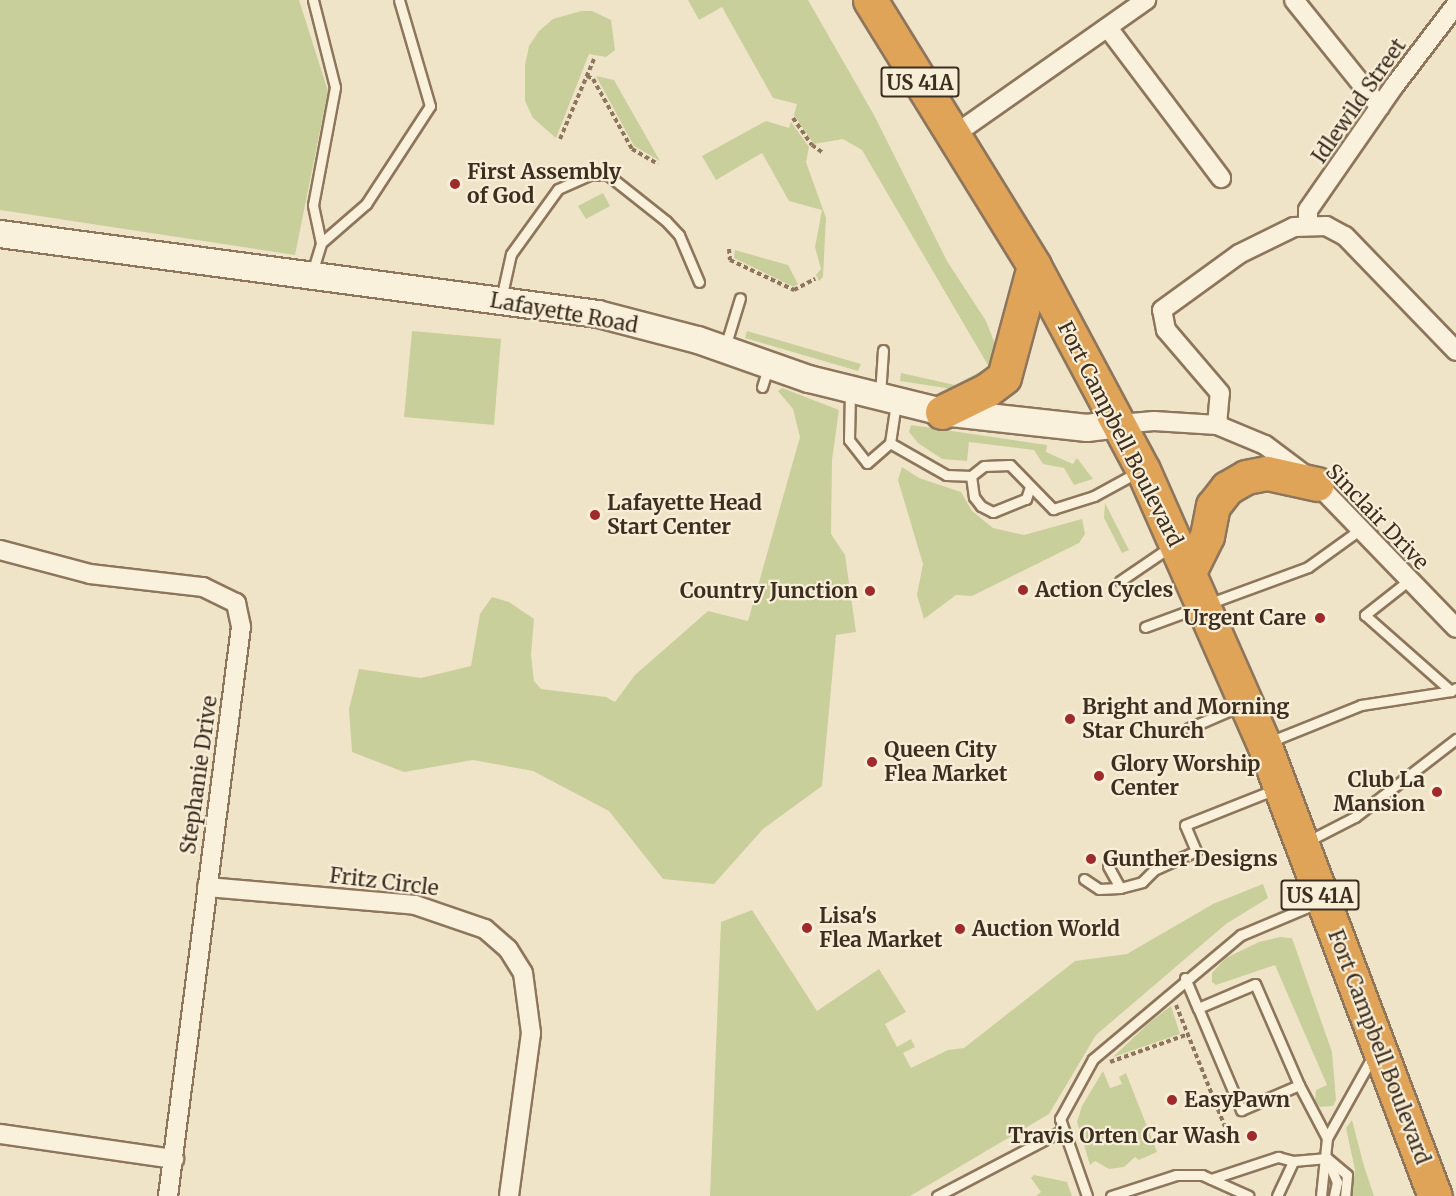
<!DOCTYPE html>
<html>
<head>
<meta charset="utf-8">
<style>
  body { margin:0 }
  #map { position:relative; width:1456px; height:1196px; overflow:hidden; background:#f0e4c8; font-family:Merriweather,serif }
  div>[style] { position:absolute }
  .green>* { inset:0; background:#c9cf9b }
  .path>* { height:4px; margin-top:-2px; transform-origin:0; background:repeating-linear-gradient(90deg,#8d765c 0 4.5px,transparent 0 7.5px) }
  .roads { filter:drop-shadow(2px 0 #8d765c) drop-shadow(-2px 0 #8d765c) drop-shadow(0 2px #8d765c) drop-shadow(0 -2px #8d765c) }
  .lane>* { height:9px; margin:-4.5px; padding:0 4.5px; transform-origin:4.5px; border-radius:4.5px; background:#faf1dc }
  .street>* { height:18px; margin:-9px; padding:0 9px; transform-origin:9px; border-radius:9px; background:#faf1dc }
  .secondary>* { height:26px; margin:-13px; padding:0 13px; transform-origin:13px; border-radius:13px; background:#faf1dc }
  .highway>* { height:33px; margin:-16.5px; padding:0 16.5px; transform-origin:16.5px; border-radius:16.5px; background:#e0a458 }
  .dots>* { width:16px; height:16px; translate:-50% -50%; box-sizing:border-box; border:3px solid #f7eed8; border-radius:50% }
  span { translate:-50% -50%; white-space:nowrap; text-align:center; line-height:1.15; -webkit-text-stroke:4.5px #f7eed8; paint-order:stroke }
  .shield-label span { padding:2px 4px; background:#f7eed8; border:2px solid; border-radius:4px; -webkit-text-stroke-width:0 }
  .shield-label { font-size:20px; color:#3d2e20; font-weight:700 }
  .street-label { font-size:21px; color:#3d2e20 }
  .poi-label { font-size:21px; color:#3d2e20; font-weight:700 }
  .left { translate:0 -50%; text-align:left }
  .right { translate:-100% -50%; text-align:right }
</style>
</head>
<body>
<div id="map">
  <div class="green">
    <i style="clip-path:polygon(0 0,299px 0,328px 91px,295px 255px,0 210px)"></i>
    <i style="clip-path:polygon(688px 0,808px 0,874px 115px,947px 261px,986px 321px,995px 344px,990px 365px,997px 368px,952px 389px,900px 381px,901px 373px,955px 385px,989px 367px,862px 150px,843px 139px,814px 144px,794px 115px,797px 104px,773px 98px,722px 7px,699px 20px)"></i>
    <i style="clip-path:polygon(581px 11px,592px 11px,611px 20px,615px 50px,606px 57px,589px 54px,556px 138px,533px 118px,525px 101px,525px 65px,529px 46px,539px 31px,553px 19px)"></i>
    <i style="clip-path:polygon(596px 76px,614px 80px,660px 161px,634px 146px)"></i>
    <i style="clip-path:polygon(766px 121px,789px 128px,791px 122px,809px 147px,806px 162px,826px 218px,823px 277px,819px 281px,816px 275px,821px 269px,815px 247px,822px 210px,789px 201px,762px 153px,716px 180px,702px 156px)"></i>
    <i style="clip-path:polygon(603px 193px,610px 206px,586px 219px,578px 206px)"></i>
    <i style="clip-path:polygon(735px 250px,788px 265px,798px 284px,794px 287px,734px 258px)"></i>
    <i style="clip-path:polygon(412px 331px,501px 339px,494px 425px,404px 417px)"></i>
    <i style="clip-path:polygon(747px 331px,861px 364px,858px 371px,745px 338px)"></i>
    <i style="clip-path:polygon(782px 388px,839px 410px,832px 460px,831px 534px,845px 555px,856px 632px,836px 635px,822px 786px,763px 829px,714px 884px,663px 879px,609px 811px,533px 771px,473px 760px,404px 772px,352px 752px,349px 709px,359px 669px,421px 678px,471px 666px,480px 614px,492px 597px,509px 602px,534px 619px,531px 655px,534px 681px,541px 689px,606px 697px,615px 702px,635px 675px,708px 611px,748px 621px,800px 437px,793px 409px,778px 391px)"></i>
    <i style="clip-path:polygon(911px 425px,1047px 445px,1046px 452px,1073px 464px,1077px 458px,1093px 479px,1074px 485px,1064px 468px,1043px 464px,1034px 450px,969px 442px,967px 461px,942px 459px,918px 443px,909px 432px)"></i>
    <i style="clip-path:polygon(902px 467px,919px 478px,961px 492px,972px 511px,993px 528px,1024px 535px,1082px 519px,1085px 534px,1079px 543px,972px 596px,956px 595px,924px 619px,917px 595px,923px 564px,898px 480px)"></i>
    <i style="clip-path:polygon(1105px 503px,1129px 550px,1122px 553px,1104px 518px)"></i>
    <i style="clip-path:polygon(1263px 884px,1268px 898px,1226px 924px,1096px 1035px,1049px 1114px,910px 1196px,710px 1196px,721px 922px,752px 910px,817px 1011px,879px 969px,906px 1012px,885px 1024px,897px 1047px,911px 1039px,915px 1047px,903px 1053px,911px 1068px,948px 1050px,964px 1048px,1075px 961px,1127px 954px,1213px 904px)"></i>
    <i style="clip-path:polygon(1280px 937px,1292px 938px,1332px 1052px,1336px 1100px,1333px 1106px,1320px 1107px,1315px 1101px,1316px 1090px,1327px 1085px,1275px 965px,1216px 985px,1212px 982px,1212px 973px,1226px 958px,1259px 942px)"></i>
    <i style="clip-path:polygon(1171px 1006px,1180px 1034px,1113px 1057px,1150px 1022px)"></i>
    <i style="clip-path:polygon(1103px 1071px,1110px 1088px,1122px 1084px,1119px 1077px,1126px 1073px,1157px 1152px,1139px 1160px,1135px 1157px,1124px 1167px,1109px 1169px,1095px 1161px,1090px 1165px,1077px 1122px,1082px 1106px)"></i>
    <i style="clip-path:polygon(1352px 1120px,1364px 1166px,1374px 1196px,1351px 1196px,1355px 1170px,1346px 1128px)"></i>
    <i style="clip-path:polygon(1034px 1175px,1067px 1182px,1072px 1196px,1036px 1196px,1041px 1192px,1031px 1178px)"></i>
  </div>
  <div class="path">
    <i style="left:587px;top:76px;width:7px;rotate:27deg"></i>
    <i style="left:593px;top:79px;width:80px;rotate:60.9deg"></i>
    <i style="left:632px;top:149px;width:30px;rotate:30deg"></i>
    <i style="left:793px;top:118px;width:33px;rotate:55deg"></i>
    <i style="left:812px;top:145px;width:14px;rotate:36deg"></i>
    <i style="left:560px;top:139px;width:87px;rotate:-67deg"></i>
    <i style="left:729px;top:249px;width:11px;rotate:85deg"></i>
    <i style="left:730px;top:260px;width:71px;rotate:25.1deg"></i>
    <i style="left:794px;top:290px;width:24px;rotate:-28deg"></i>
    <i style="left:1176px;top:1005px;width:131px;rotate:68.1deg"></i>
    <i style="left:1110px;top:1062px;width:83px;rotate:-19.7deg"></i>
  </div>
  <div class="roads">
    <div class="lane">
      <i style="left:321px;top:243px;width:60px;rotate:-40.9deg"></i>
      <i style="left:366px;top:204px;width:117px;rotate:-56.9deg"></i>
      <i style="left:430px;top:106px;width:110px;rotate:-106.3deg"></i>
      <i style="left:312px;top:273px;width:31px;rotate:-73deg"></i>
      <i style="left:321px;top:243px;width:39px;rotate:-102deg"></i>
      <i style="left:313px;top:205px;width:120px;rotate:-79.4deg"></i>
      <i style="left:335px;top:87px;width:90px;rotate:-104.2deg"></i>
      <i style="left:501px;top:299px;width:46px;rotate:-77.5deg"></i>
      <i style="left:511px;top:254px;width:80px;rotate:-54.1deg"></i>
      <i style="left:558px;top:189px;width:34px;rotate:-24deg"></i>
      <i style="left:589px;top:175px;width:19px"></i>
      <i style="left:608px;top:175px;width:74px;rotate:38.4deg"></i>
      <i style="left:666px;top:221px;width:19px;rotate:47deg"></i>
      <i style="left:679px;top:235px;width:51px;rotate:66.9deg"></i>
      <i style="left:725px;top:347px;width:51px;rotate:-73deg"></i>
      <i style="left:762px;top:387px;width:21px;rotate:-73deg"></i>
      <i style="left:850px;top:392px;width:48px;rotate:91.2deg"></i>
      <i style="left:849px;top:440px;width:29px;rotate:52deg"></i>
      <i style="left:867px;top:463px;width:30px;rotate:-41deg"></i>
      <i style="left:890px;top:443px;width:40px;rotate:-81.5deg"></i>
      <i style="left:880px;top:395px;width:45px;rotate:-86.2deg"></i>
      <i style="left:890px;top:443px;width:64px;rotate:29.7deg"></i>
      <i style="left:946px;top:475px;width:25px;rotate:2deg"></i>
      <i style="left:971px;top:476px;width:16px;rotate:-38deg"></i>
      <i style="left:984px;top:466px;width:26px;rotate:-2deg"></i>
      <i style="left:1010px;top:465px;width:62px;rotate:45.7deg"></i>
      <i style="left:1053px;top:509px;width:43px;rotate:-17.6deg"></i>
      <i style="left:1094px;top:496px;width:50px;rotate:-28.6deg"></i>
      <i style="left:971px;top:476px;width:21px;rotate:82deg"></i>
      <i style="left:974px;top:497px;width:11px;rotate:52deg"></i>
      <i style="left:981px;top:506px;width:13px;rotate:27deg"></i>
      <i style="left:993px;top:512px;width:35px;rotate:-22deg"></i>
      <i style="left:1026px;top:499px;width:13px;rotate:-72deg"></i>
      <i style="left:1120px;top:581px;width:60px;rotate:-34.2deg"></i>
      <i style="left:1408px;top:581px;width:55px;rotate:141.7deg"></i>
      <i style="left:1365px;top:615px;width:115px;rotate:41.5deg"></i>
      <i style="left:1145px;top:627px;width:174px;rotate:-20.2deg"></i>
      <i style="left:1308px;top:567px;width:67px;rotate:-35.8deg"></i>
      <i style="left:1189px;top:728px;width:56px;rotate:-23.3deg"></i>
      <i style="left:1269px;top:742px;width:99px;rotate:-21.9deg"></i>
      <i style="left:1361px;top:705px;width:91px;rotate:-8.8deg"></i>
      <i style="left:1451px;top:691px;width:6px;rotate:-31deg"></i>
      <i style="left:1308px;top:841px;width:53px;rotate:-27.1deg"></i>
      <i style="left:1355px;top:817px;width:128px;rotate:-37.7deg"></i>
      <i style="left:1108px;top:866px;width:25px;rotate:61deg"></i>
      <i style="left:1120px;top:888px;width:23px;rotate:-15deg"></i>
      <i style="left:1142px;top:882px;width:17px;rotate:-45deg"></i>
      <i style="left:1154px;top:870px;width:46px;rotate:-24.3deg"></i>
      <i style="left:1196px;top:851px;width:28px;rotate:-113deg"></i>
      <i style="left:1185px;top:825px;width:98px;rotate:-21.6deg"></i>
      <i style="left:1084px;top:879px;width:18px;rotate:34deg"></i>
      <i style="left:1099px;top:889px;width:21px;rotate:-3deg"></i>
      <i style="left:1185px;top:978px;width:33px;rotate:67deg"></i>
      <i style="left:1198px;top:1008px;width:111px;rotate:67.1deg"></i>
      <i style="left:1241px;top:1110px;width:63px;rotate:-23.3deg"></i>
      <i style="left:1299px;top:1085px;width:110px;rotate:-113.5deg"></i>
      <i style="left:1255px;top:984px;width:62px;rotate:157.2deg"></i>
      <i style="left:1299px;top:1085px;width:60px;rotate:62.2deg"></i>
      <i style="left:1327px;top:1138px;width:58px;rotate:95.9deg"></i>
      <i style="left:1327px;top:1138px;width:96px;rotate:-60.8deg"></i>
      <i style="left:1328px;top:1161px;width:23px;rotate:67deg"></i>
      <i style="left:1337px;top:1182px;width:14px;rotate:102deg"></i>
      <i style="left:1211px;top:1179px;width:71px;rotate:-18.2deg"></i>
      <i style="left:1278px;top:1157px;width:16px;rotate:15deg"></i>
      <i style="left:1293px;top:1161px;width:34px;rotate:-5deg"></i>
      <i style="left:1327px;top:1158px;width:26px;rotate:40deg"></i>
      <i style="left:1347px;top:1175px;width:21px;rotate:95deg"></i>
      <i style="left:937px;top:1196px;width:142px;rotate:-27.6deg"></i>
      <i style="left:1087px;top:1196px;width:82px;rotate:-109.3deg"></i>
      <i style="left:1060px;top:1119px;width:68px;rotate:-61.2deg"></i>
      <i style="left:1093px;top:1059px;width:193px;rotate:-40deg"></i>
      <i style="left:1241px;top:935px;width:82px;rotate:-22.8deg"></i>
      <i style="left:1111px;top:1196px;width:68px;rotate:-17.9deg"></i>
      <i style="left:1176px;top:1175px;width:26px"></i>
      <i style="left:1202px;top:1175px;width:51px;rotate:24.1deg"></i>
      <i style="left:1277px;top:1196px;width:38px;rotate:-65deg"></i>
    </div>
    <div class="street">
      <i style="left:1294px;top:0;width:137px;rotate:51.2deg"></i>
      <i style="left:1108px;top:28px;width:188px;rotate:53deg"></i>
      <i style="left:954px;top:135px;width:235px;rotate:-35.1deg"></i>
      <i style="left:1308px;top:226px;width:16px;rotate:-90deg"></i>
      <i style="left:1308px;top:210px;width:152px;rotate:-55.2deg"></i>
      <i style="left:1395px;top:85px;width:101px;rotate:-52.7deg"></i>
      <i style="left:1120px;top:424px;width:34px;rotate:-5deg"></i>
      <i style="left:1154px;top:421px;width:63px;rotate:3.6deg"></i>
      <i style="left:1217px;top:425px;width:52px;rotate:22.6deg"></i>
      <i style="left:1265px;top:445px;width:65px;rotate:36.9deg"></i>
      <i style="left:1317px;top:484px;width:200px;rotate:46deg"></i>
      <i style="left:1217px;top:425px;width:32px;rotate:-85deg"></i>
      <i style="left:1220px;top:393px;width:83px;rotate:-130.6deg"></i>
      <i style="left:1166px;top:330px;width:20px;rotate:-101deg"></i>
      <i style="left:1162px;top:310px;width:95px;rotate:-36deg"></i>
      <i style="left:1239px;top:254px;width:61px;rotate:-26.1deg"></i>
      <i style="left:1294px;top:227px;width:32px;rotate:-2deg"></i>
      <i style="left:1326px;top:226px;width:21px;rotate:28deg"></i>
      <i style="left:1345px;top:236px;width:160px;rotate:46deg"></i>
      <i style="left:0;top:550px;width:93px;rotate:14.9deg"></i>
      <i style="left:90px;top:574px;width:114px;rotate:6.6deg"></i>
      <i style="left:203px;top:587px;width:37px;rotate:26deg"></i>
      <i style="left:236px;top:603px;width:25px;rotate:78deg"></i>
      <i style="left:241px;top:627px;width:574px;rotate:97.31deg"></i>
      <i style="left:207px;top:887px;width:209px;rotate:4.9deg"></i>
      <i style="left:415px;top:905px;width:74px;rotate:18.9deg"></i>
      <i style="left:485px;top:929px;width:30px;rotate:41deg"></i>
      <i style="left:508px;top:949px;width:28px;rotate:58deg"></i>
      <i style="left:523px;top:973px;width:61px;rotate:82.4deg"></i>
      <i style="left:531px;top:1033px;width:164px;rotate:97.7deg"></i>
      <i style="left:0;top:1134px;width:176px;rotate:8.2deg"></i>
    </div>
    <div class="secondary">
      <i style="left:0;top:234px;width:603px;rotate:7.62deg"></i>
      <i style="left:598px;top:314px;width:103px;rotate:14.6deg"></i>
      <i style="left:698px;top:340px;width:118px;rotate:19.4deg"></i>
      <i style="left:809px;top:379px;width:137px;rotate:13.9deg"></i>
      <i style="left:942px;top:412px;width:146px;rotate:6.3deg"></i>
      <i style="left:1087px;top:428px;width:33px;rotate:-7deg"></i>
    </div>
    <div class="highway">
      <i style="left:870px;top:0;width:312px;rotate:58.3deg"></i>
      <i style="left:1034px;top:266px;width:231px;rotate:61.9deg"></i>
      <i style="left:1143px;top:470px;width:300px;rotate:66.2deg"></i>
      <i style="left:1264px;top:744px;width:483px;rotate:69.3deg"></i>
      <i style="left:942px;top:412px;width:50px;rotate:-26.1deg"></i>
      <i style="left:987px;top:390px;width:21px;rotate:-37deg"></i>
      <i style="left:1004px;top:377px;width:115px;rotate:-74.9deg"></i>
      <i style="left:1189px;top:572px;width:40px;rotate:-63.4deg"></i>
      <i style="left:1207px;top:536px;width:31px;rotate:-79deg"></i>
      <i style="left:1213px;top:506px;width:23px;rotate:-52deg"></i>
      <i style="left:1227px;top:488px;width:22px;rotate:-30deg"></i>
      <i style="left:1246px;top:477px;width:21px;rotate:-11deg"></i>
      <i style="left:1267px;top:473px;width:51px;rotate:12.4deg"></i>
    </div>
  </div>
  <div class="dots">
    <i style="left:455px;top:184px;background:#9e2a2b"></i>
    <i style="left:595px;top:515px;background:#9e2a2b"></i>
    <i style="left:1023px;top:590px;background:#9e2a2b"></i>
    <i style="left:870px;top:591px;background:#9e2a2b"></i>
    <i style="left:1320px;top:618px;background:#9e2a2b"></i>
    <i style="left:1070px;top:719px;background:#9e2a2b"></i>
    <i style="left:872px;top:762px;background:#9e2a2b"></i>
    <i style="left:1099px;top:776px;background:#9e2a2b"></i>
    <i style="left:1437px;top:792px;background:#9e2a2b"></i>
    <i style="left:1091px;top:859px;background:#9e2a2b"></i>
    <i style="left:807px;top:928px;background:#9e2a2b"></i>
    <i style="left:960px;top:929px;background:#9e2a2b"></i>
    <i style="left:1172px;top:1100px;background:#9e2a2b"></i>
    <i style="left:1252px;top:1136px;background:#9e2a2b"></i>
  </div>
  <div class="shield-label">
    <span style="left:920px;top:82px">US 41A</span>
    <span style="left:1320px;top:895px">US 41A</span>
  </div>
  <div class="street-label">
    <span style="left:1359px;top:101px;rotate:-55deg">Idlewild Street</span>
    <span style="left:564px;top:313px;rotate:10deg">Lafayette Road</span>
    <span style="left:1120px;top:434px;rotate:63deg">Fort Campbell Boulevard</span>
    <span style="left:1377px;top:517px;rotate:46deg">Sinclair Drive</span>
    <span style="left:199px;top:775px;rotate:-82deg">Stephanie Drive</span>
    <span style="left:384px;top:882px;rotate:7deg">Fritz Circle</span>
    <span style="left:1379px;top:1047px;rotate:69deg">Fort Campbell Boulevard</span>
  </div>
  <div class="poi-label">
    <span class="left" style="left:467px;top:184px">First Assembly<br>of God</span>
    <span class="left" style="left:607px;top:515px">Lafayette Head<br>Start Center</span>
    <span class="left" style="left:1035px;top:590px">Action Cycles</span>
    <span class="right" style="left:858px;top:591px">Country Junction</span>
    <span class="right" style="left:1306px;top:618px">Urgent Care</span>
    <span class="left" style="left:1082px;top:719px">Bright and Morning<br>Star Church</span>
    <span class="left" style="left:884px;top:762px">Queen City<br>Flea Market</span>
    <span class="left" style="left:1111px;top:776px">Glory Worship<br>Center</span>
    <span class="right" style="left:1425px;top:792px">Club La<br>Mansion</span>
    <span class="left" style="left:1103px;top:859px">Gunther Designs</span>
    <span class="left" style="left:819px;top:928px">Lisa's<br>Flea Market</span>
    <span class="left" style="left:972px;top:929px">Auction World</span>
    <span class="left" style="left:1184px;top:1100px">EasyPawn</span>
    <span class="right" style="left:1240px;top:1136px">Travis Orten Car Wash</span>
  </div>
</div>
</body>
</html>
